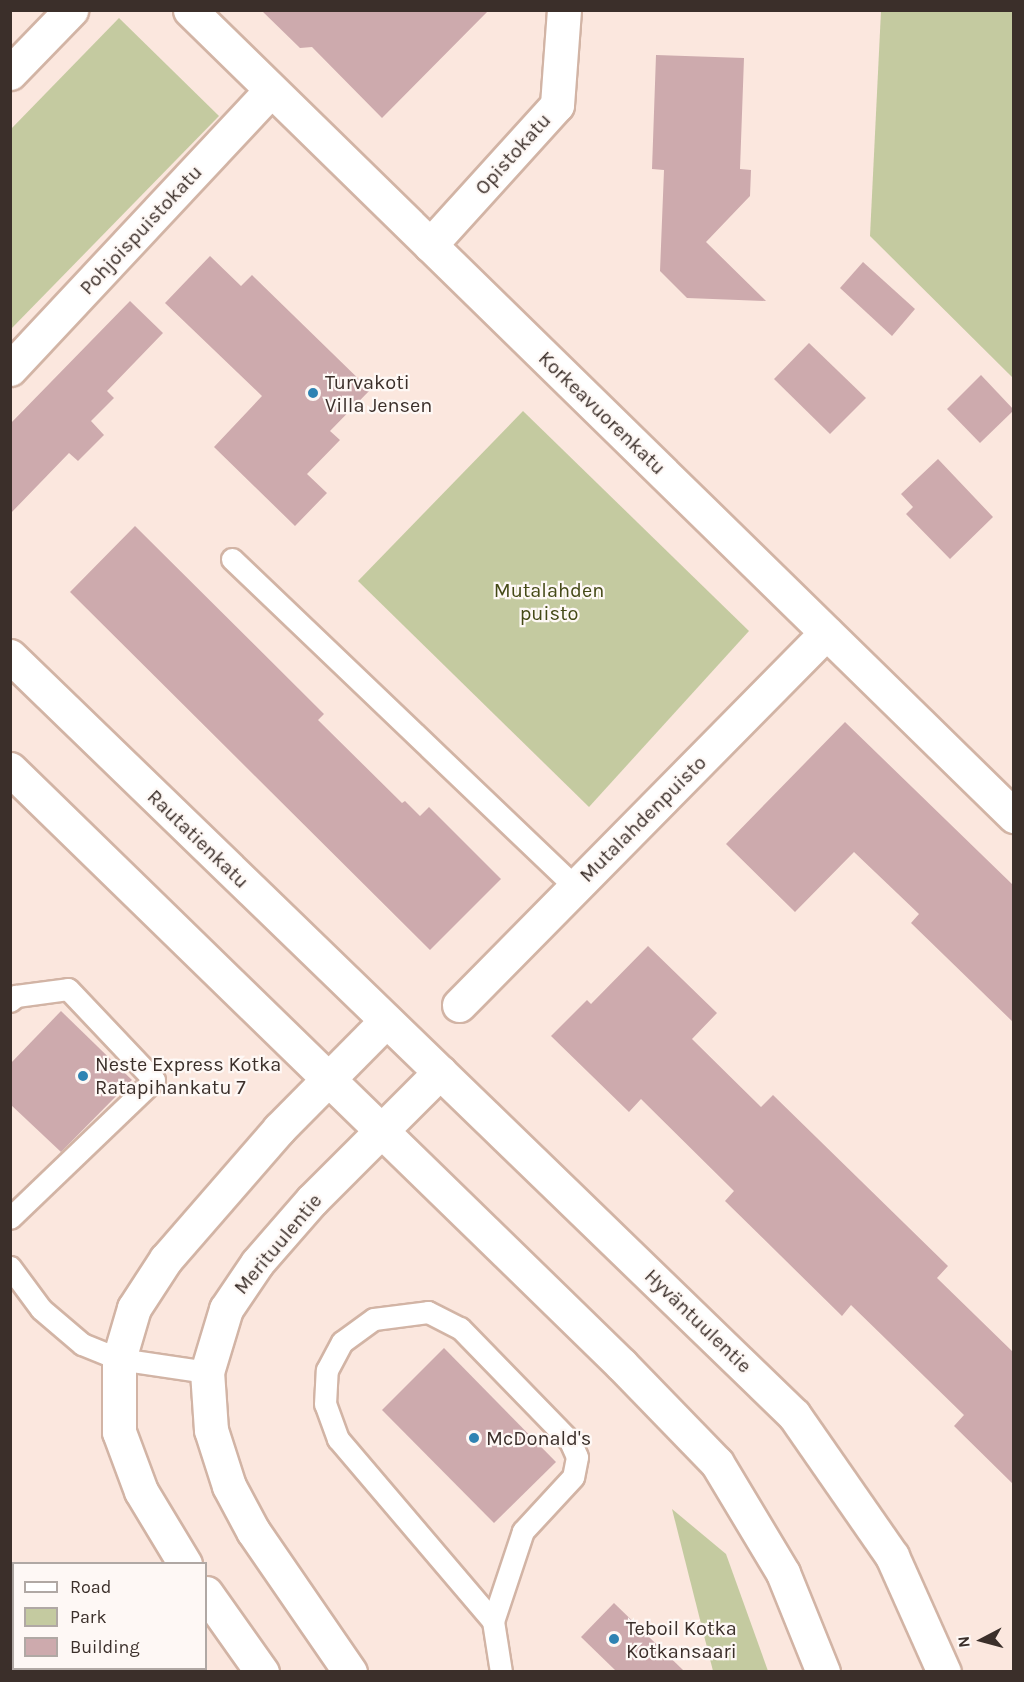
<!DOCTYPE html>
<html>
<head>
<meta charset="utf-8">
<style>
  body { margin:0 }
  #map { position:relative; width:1024px; height:1682px; overflow:hidden; background:#fbe7de; font-family:Karla,sans-serif }
  div>[style] { position:absolute }
  .green>* { inset:0; background:#c4caa0 }
  .building>* { inset:0; background:#cdaaad }
  .roads { filter:drop-shadow(2px 0 #d2b4a5) drop-shadow(-2px 0 #d2b4a5) drop-shadow(0 2px #d2b4a5) drop-shadow(0 -2px #d2b4a5) }
  .lane>* { height:21px; margin:-10.5px; padding:0 10.5px; transform-origin:10.5px; border-radius:10.5px; background:#fff }
  .street>* { height:33px; margin:-16.5px; padding:0 16.5px; transform-origin:16.5px; border-radius:16.5px; background:#fff }
  .primary>* { height:33px; margin:-16.5px; padding:0 16.5px; transform-origin:16.5px; border-radius:16.5px; background:#fff }
  .highway>* { height:33px; margin:-16.5px; padding:0 16.5px; transform-origin:16.5px; border-radius:16.5px; background:#fff }
  .dots>* { width:16px; height:16px; translate:-50% -50%; box-sizing:border-box; border:3px solid #fef8f5; border-radius:50% }
  span { translate:-50% -50%; white-space:nowrap; text-align:center; line-height:1.15; -webkit-text-stroke:4.5px #fef8f5; paint-order:stroke }
  .street-label { font-size:20px; color:#3b2f2a }
  .poi-label { font-size:20px; color:#3b2f2a }
  .left { translate:0 -50%; text-align:left }
  .park-label { font-size:20px; color:#444916 }
  .frame { position:absolute; inset:0; border:12px solid #3b2f2a; pointer-events:none }
  .legend { position:absolute; left:12px; top:1562px; width:195px; height:108px; box-sizing:border-box; background:#fef8f5; border:2px solid #b0a8a4; margin:0; padding:8px 10px; list-style:none; font-size:18px; color:#3b2f2a }
  .legend li { display:flex; align-items:center; gap:12px; height:30px }
  .legend b { width:30px; border:2px solid #b0a8a4 }
  .north { position:absolute; left:952px; top:1610px; width:60px; height:60px; -webkit-text-stroke:4px #fef8f5; paint-order:stroke; rotate:264deg; font-size:16px; font-weight:700; line-height:24px; text-align:center; color:#3b2f2a }
  .north::after { content:''; display:block; margin:auto; width:21px; height:27px; background:#3b2f2a; clip-path:polygon(50% 0,100% 100%,50% 72%,0 100%) }
</style>
</head>
<body>
<div id="map">
  <div class="green">
    <i style="clip-path:polygon(881px 11px,1013px 11px,1013px 378px,870px 236px)"></i>
    <i style="clip-path:polygon(119px 18px,219px 116px,11px 329px,11px 129px)"></i>
    <i style="clip-path:polygon(523px 411px,749px 631px,589px 807px,358px 581px)"></i>
    <i style="clip-path:polygon(672px 1509px,726px 1554px,768px 1671px,713px 1671px)"></i>
  </div>
  <div class="building">
    <i style="clip-path:polygon(261px 10px,489px 10px,382px 118px,312px 47px,300px 48px)"></i>
    <i style="clip-path:polygon(656px 55px,744px 58px,740px 169px,751px 170px,750px 196px,706px 242px,766px 301px,687px 298px,660px 271px,664px 170px,652px 169px)"></i>
    <i style="clip-path:polygon(210px 256px,241px 286px,252px 275px,370px 390px,330px 431px,340px 440px,307px 474px,327px 493px,295px 526px,214px 447px,262px 396px,165px 303px)"></i>
    <i style="clip-path:polygon(863px 262px,915px 309px,892px 336px,840px 288px)"></i>
    <i style="clip-path:polygon(130px 301px,163px 333px,107px 391px,114px 398px,91px 421px,104px 435px,78px 461px,69px 453px,10px 514px,10px 424px)"></i>
    <i style="clip-path:polygon(809px 343px,866px 398px,830px 434px,774px 379px)"></i>
    <i style="clip-path:polygon(981px 375px,1014px 410px,980px 443px,947px 409px)"></i>
    <i style="clip-path:polygon(938px 459px,993px 517px,950px 559px,906px 514px,913px 507px,901px 494px)"></i>
    <i style="clip-path:polygon(135px 526px,324px 714px,318px 720px,402px 803px,405px 801px,420px 816px,429px 807px,501px 879px,430px 950px,70px 592px)"></i>
    <i style="clip-path:polygon(845px 722px,1014px 886px,1014px 1023px,911px 923px,919px 914px,854px 852px,795px 912px,726px 844px)"></i>
    <i style="clip-path:polygon(648px 946px,717px 1013px,692px 1039px,761px 1107px,773px 1095px,948px 1266px,937px 1278px,1014px 1353px,1014px 1485px,954px 1426px,964px 1415px,851px 1305px,842px 1316px,725px 1201px,734px 1191px,641px 1099px,629px 1112px,551px 1036px,587px 1000px,591px 1004px)"></i>
    <i style="clip-path:polygon(61px 1011px,132px 1080px,61px 1152px,10px 1104px,10px 1064px)"></i>
    <i style="clip-path:polygon(444px 1348px,556px 1462px,494px 1523px,382px 1410px)"></i>
    <i style="clip-path:polygon(614px 1603px,684px 1671px,616px 1671px,581px 1637px)"></i>
  </div>
  <div class="roads">
    <div class="lane">
      <i style="left:232px;top:559px;width:475px;rotate:43.7deg"></i>
      <i style="left:10px;top:1001px;width:8px;rotate:-40deg"></i>
      <i style="left:16px;top:996px;width:52px;rotate:-7.7deg"></i>
      <i style="left:68px;top:989px;width:125px;rotate:46.6deg"></i>
      <i style="left:154px;top:1080px;width:199px;rotate:136.2deg"></i>
      <i style="left:10px;top:1267px;width:52px;rotate:53.6deg"></i>
      <i style="left:41px;top:1309px;width:54px;rotate:40.5deg"></i>
      <i style="left:82px;top:1344px;width:40px;rotate:22deg"></i>
      <i style="left:119px;top:1359px;width:89px;rotate:8.4deg"></i>
      <i style="left:10px;top:1617px;width:6px;rotate:51deg"></i>
      <i style="left:493px;top:1621px;width:239px;rotate:-130.4deg"></i>
      <i style="left:338px;top:1439px;width:37px;rotate:-110deg"></i>
      <i style="left:325px;top:1404px;width:34px;rotate:-87deg"></i>
      <i style="left:327px;top:1370px;width:32px;rotate:-62deg"></i>
      <i style="left:342px;top:1342px;width:39px;rotate:-36deg"></i>
      <i style="left:374px;top:1319px;width:54px;rotate:-7.4deg"></i>
      <i style="left:428px;top:1312px;width:36px;rotate:27deg"></i>
      <i style="left:460px;top:1328px;width:158px;rotate:45.8deg"></i>
      <i style="left:570px;top:1441px;width:17px;rotate:66deg"></i>
      <i style="left:577px;top:1457px;width:20px;rotate:101deg"></i>
      <i style="left:573px;top:1477px;width:74px;rotate:132.8deg"></i>
      <i style="left:523px;top:1531px;width:95px;rotate:108.4deg"></i>
      <i style="left:493px;top:1621px;width:52px;rotate:81.1deg"></i>
      <i style="left:43px;top:1668px;width:4px;rotate:63deg"></i>
    </div>
    <div class="street">
      <i style="left:190px;top:10px;width:1153px;rotate:44.37deg"></i>
      <i style="left:10px;top:73px;width:88px;rotate:-45.9deg"></i>
      <i style="left:430px;top:245px;width:189px;rotate:-47.8deg"></i>
      <i style="left:557px;top:105px;width:95px;rotate:-85.8deg"></i>
      <i style="left:10px;top:369px;width:382px;rotate:-46.9deg"></i>
      <i style="left:459px;top:1005px;width:523px;rotate:-45.39deg"></i>
    </div>
    <div class="primary">
      <i style="left:185px;top:1564px;width:85px;rotate:-121.1deg"></i>
      <i style="left:141px;top:1491px;width:63px;rotate:-110.4deg"></i>
      <i style="left:119px;top:1432px;width:73px;rotate:-90deg"></i>
      <i style="left:119px;top:1359px;width:53px;rotate:-73.6deg"></i>
      <i style="left:134px;top:1308px;width:59px;rotate:-56.9deg"></i>
      <i style="left:166px;top:1259px;width:172px;rotate:-49deg"></i>
      <i style="left:279px;top:1129px;width:152px;rotate:-45.3deg"></i>
      <i style="left:206px;top:1593px;width:97px;rotate:54.7deg"></i>
      <i style="left:350px;top:1672px;width:171px;rotate:-124.5deg"></i>
      <i style="left:253px;top:1531px;width:51px;rotate:-118.1deg"></i>
      <i style="left:229px;top:1486px;width:59px;rotate:-107.8deg"></i>
      <i style="left:211px;top:1430px;width:58px;rotate:-93.9deg"></i>
      <i style="left:207px;top:1372px;width:66px;rotate:-73.2deg"></i>
      <i style="left:226px;top:1309px;width:55px;rotate:-56deg"></i>
      <i style="left:257px;top:1263px;width:84px;rotate:-48.9deg"></i>
      <i style="left:312px;top:1200px;width:181px;rotate:-45deg"></i>
    </div>
    <div class="highway">
      <i style="left:10px;top:656px;width:1091px;rotate:44.07deg"></i>
      <i style="left:794px;top:1415px;width:172px;rotate:55.2deg"></i>
      <i style="left:892px;top:1556px;width:127px;rotate:65.9deg"></i>
      <i style="left:10px;top:769px;width:854px;rotate:44.24deg"></i>
      <i style="left:622px;top:1365px;width:136px;rotate:45.9deg"></i>
      <i style="left:717px;top:1463px;width:128px;rotate:59deg"></i>
      <i style="left:783px;top:1573px;width:107px;rotate:68deg"></i>
    </div>
  </div>
  <div class="dots">
    <i style="left:313px;top:393px;background:#2f83b3"></i>
    <i style="left:83px;top:1076px;background:#2f83b3"></i>
    <i style="left:474px;top:1438px;background:#2f83b3"></i>
    <i style="left:614px;top:1639px;background:#2f83b3"></i>
  </div>
  <div class="street-label">
    <span style="left:513px;top:154px;rotate:-48deg">Opistokatu</span>
    <span style="left:141px;top:230px;rotate:-47deg">Pohjoispuistokatu</span>
    <span style="left:602px;top:413px;rotate:44deg">Korkeavuorenkatu</span>
    <span style="left:643px;top:819px;rotate:-45deg">Mutalahdenpuisto</span>
    <span style="left:198px;top:839px;rotate:44deg">Rautatienkatu</span>
    <span style="left:278px;top:1244px;rotate:-50deg">Merituulentie</span>
    <span style="left:698px;top:1321px;rotate:44deg">Hyväntuulentie</span>
  </div>
  <div class="poi-label">
    <span class="left" style="left:325px;top:394px">Turvakoti<br>Villa Jensen</span>
    <span class="left" style="left:95px;top:1076px">Neste Express Kotka<br>Ratapihankatu 7</span>
    <span class="left" style="left:486px;top:1438px">McDonald's</span>
    <span class="left" style="left:626px;top:1640px">Teboil Kotka<br>Kotkansaari</span>
  </div>
  <div class="park-label">
    <span style="left:549px;top:602px">Mutalahden<br>puisto</span>
  </div>
  <div class="frame"></div>
  <ul class="legend">
  <li><b style="height:8px;background:#fff"></b>Road</li>
  <li><b style="height:16px;background:#c4caa0"></b>Park</li>
  <li><b style="height:16px;background:#cdaaad"></b>Building</li>
  </ul>
  <div class="north">N</div>
</div>
</body>
</html>
